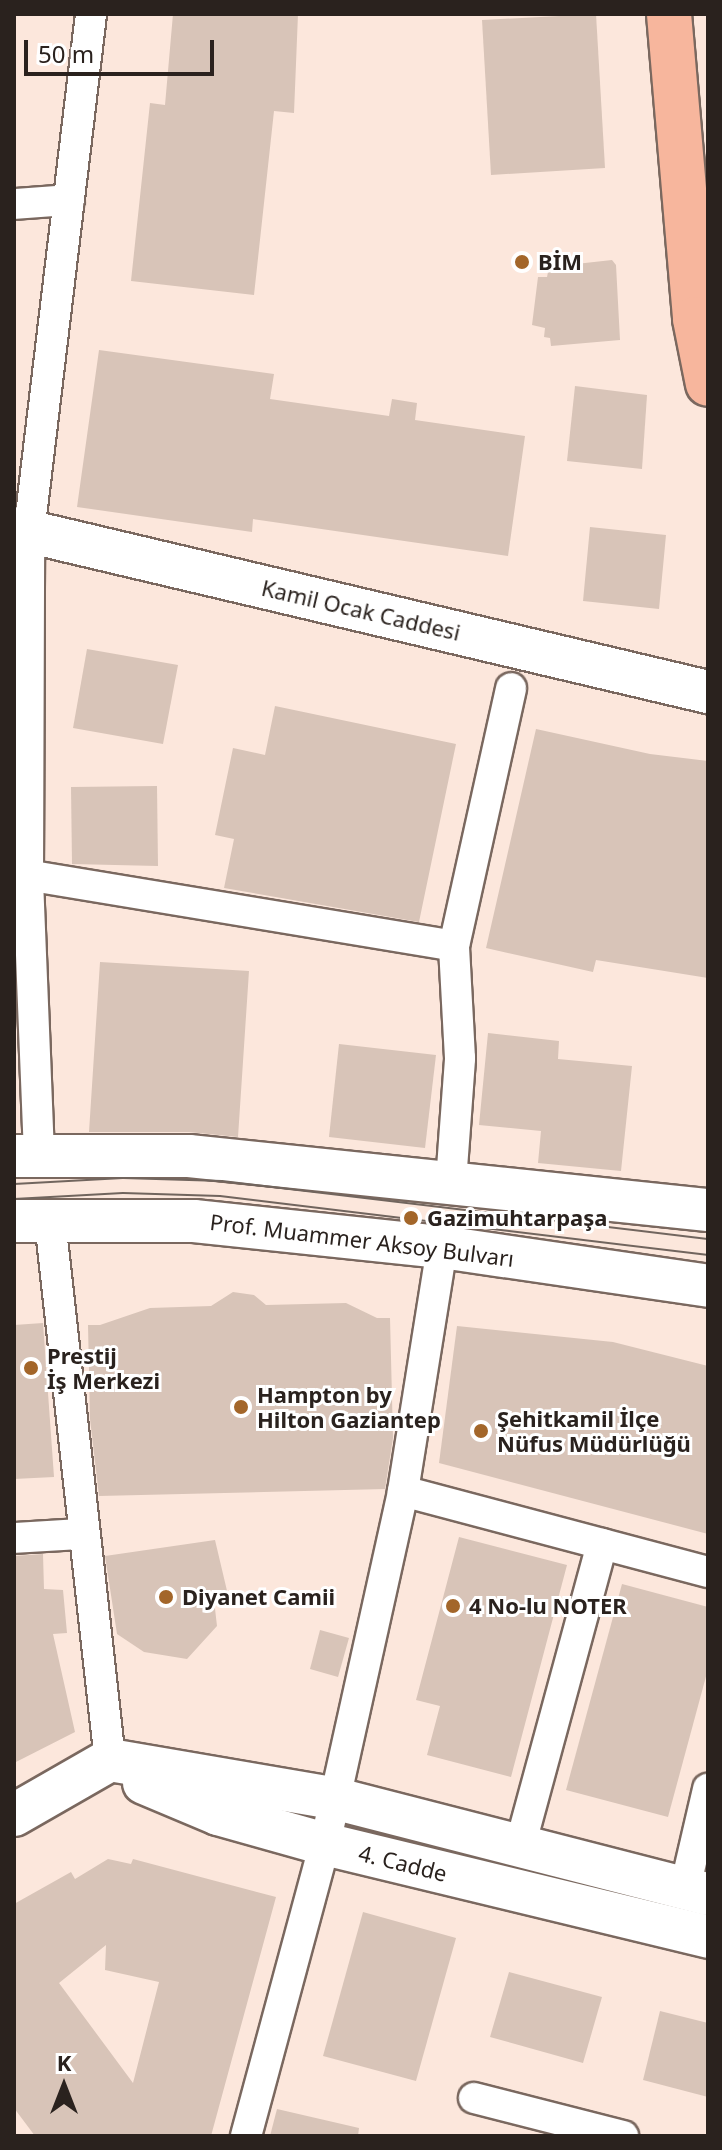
<!DOCTYPE html>
<html>
<head>
<meta charset="utf-8">
<style>
  body { margin:0 }
  #map { position:relative; width:722px; height:2150px; overflow:hidden; background:#fce7dc; font-family:"Noto Sans",sans-serif }
  div>[style] { position:absolute }
  .building>* { inset:0; background:#d8c4b8 }
  .roads { filter:drop-shadow(2px 0 #7a685f) drop-shadow(-2px 0 #7a685f) drop-shadow(0 2px #7a685f) drop-shadow(0 -2px #7a685f) }
  .street>* { height:30px; margin:-15px; padding:0 15px; transform-origin:15px; border-radius:15px; background:#fff }
  .secondary>* { height:42px; margin:-21px; padding:0 21px; transform-origin:21px; border-radius:21px; background:#fff }
  .primary>* { height:44px; margin:-22px; padding:0 22px; transform-origin:22px; border-radius:22px; background:#f7b69d }
  .tram>* { height:2px; margin:-1px; padding:0 1px; transform-origin:1px; border-radius:1px; background:#71655e }
  .dots>* { width:22px; height:22px; translate:-50% -50%; box-sizing:border-box; border:4px solid #fff; border-radius:50% }
  span { translate:-50% -50%; white-space:nowrap; text-align:center; line-height:1.15; -webkit-text-stroke:6px #fff; paint-order:stroke }
  .poi-label { font-size:22px; color:#2a221e; font-weight:700 }
  .left { translate:0 -50%; text-align:left }
  .street-label { font-size:22px; color:#2a221e }
  .frame { position:absolute; inset:0; border:16px solid #2a221e; pointer-events:none }
  .north { position:absolute; left:24px; top:2046px; width:80px; height:80px; -webkit-text-stroke:6px #fff; paint-order:stroke; rotate:0deg; font-size:22px; font-weight:700; line-height:32px; text-align:center; color:#2a221e }
  .north::after { content:''; display:block; margin:auto; width:28px; height:36px; background:#2a221e; clip-path:polygon(50% 0,100% 100%,50% 72%,0 100%) }
  .scale { position:absolute; left:24px; top:40px; width:190px; height:36px; box-sizing:border-box; border:4px solid #2a221e; border-top:0; padding-left:10px; font-size:24px; line-height:28px; white-space:nowrap; color:#2a221e; -webkit-text-stroke:6px #fff; paint-order:stroke }
</style>
</head>
<body>
<div id="map">
  <div class="building">
    <i style="clip-path:polygon(173px 14px,298px 14px,294px 113px,274px 111px,254px 295px,131px 281px,150px 103px,165px 105px)"></i>
    <i style="clip-path:polygon(596px 14px,605px 168px,491px 175px,482px 20px)"></i>
    <i style="clip-path:polygon(612px 260px,616px 265px,620px 340px,551px 346px,550px 338px,544px 337px,545px 328px,532px 325px,538px 277px,547px 277px,549px 267px)"></i>
    <i style="clip-path:polygon(99px 350px,274px 374px,270px 399px,389px 416px,392px 399px,417px 403px,415px 420px,525px 436px,508px 556px,253px 519px,252px 532px,77px 507px)"></i>
    <i style="clip-path:polygon(575px 386px,647px 395px,642px 469px,567px 461px)"></i>
    <i style="clip-path:polygon(590px 527px,666px 535px,659px 609px,583px 601px)"></i>
    <i style="clip-path:polygon(87px 649px,178px 665px,163px 744px,73px 728px)"></i>
    <i style="clip-path:polygon(275px 706px,456px 744px,419px 922px,224px 888px,234px 839px,215px 835px,233px 748px,265px 755px)"></i>
    <i style="clip-path:polygon(536px 729px,650px 754px,708px 761px,708px 978px,596px 960px,593px 972px,486px 948px)"></i>
    <i style="clip-path:polygon(157px 786px,158px 866px,72px 864px,71px 787px)"></i>
    <i style="clip-path:polygon(100px 962px,249px 971px,238px 1137px,189px 1132px,89px 1132px)"></i>
    <i style="clip-path:polygon(488px 1033px,559px 1041px,558px 1059px,632px 1066px,621px 1171px,538px 1163px,541px 1131px,479px 1125px)"></i>
    <i style="clip-path:polygon(339px 1044px,436px 1055px,425px 1148px,329px 1137px)"></i>
    <i style="clip-path:polygon(233px 1292px,254px 1295px,266px 1305px,346px 1303px,377px 1318px,390px 1318px,393px 1438px,385px 1489px,99px 1496px,90px 1419px,88px 1325px,100px 1325px,150px 1308px,211px 1306px)"></i>
    <i style="clip-path:polygon(43px 1323px,54px 1477px,14px 1479px,14px 1325px)"></i>
    <i style="clip-path:polygon(457px 1326px,613px 1342px,708px 1366px,708px 1534px,439px 1463px)"></i>
    <i style="clip-path:polygon(459px 1537px,567px 1565px,511px 1777px,427px 1755px,440px 1706px,416px 1700px)"></i>
    <i style="clip-path:polygon(215px 1540px,228px 1595px,214px 1600px,217px 1626px,187px 1659px,144px 1652px,117px 1634px,105px 1556px)"></i>
    <i style="clip-path:polygon(43px 1554px,44px 1589px,63px 1590px,67px 1633px,53px 1634px,75px 1732px,14px 1763px,14px 1556px)"></i>
    <i style="clip-path:polygon(622px 1584px,708px 1607px,708px 1669px,668px 1817px,566px 1790px)"></i>
    <i style="clip-path:polygon(320px 1630px,349px 1638px,338px 1677px,310px 1669px)"></i>
    <i style="clip-path:polygon(evenodd,108px 1859px,131px 1864px,133px 1859px,276px 1897px,211px 2136px,35px 2136px,14px 2108px,14px 1904px,71px 1872px,75px 1879px,108px 1859px,106px 1945px,105px 1970px,159px 1982px,133px 2083px,59px 1983px,106px 1945px)"></i>
    <i style="clip-path:polygon(363px 1912px,456px 1938px,416px 2081px,323px 2056px)"></i>
    <i style="clip-path:polygon(509px 1972px,602px 1997px,583px 2063px,490px 2037px)"></i>
    <i style="clip-path:polygon(660px 2011px,708px 2023px,708px 2097px,643px 2080px)"></i>
    <i style="clip-path:polygon(277px 2109px,359px 2128px,358px 2136px,270px 2136px)"></i>
  </div>
  <div class="roads">
    <div class="street">
      <i style="left:14px;top:204px;width:55px;rotate:-4.2deg"></i>
      <i style="left:14px;top:873px;width:446px;rotate:9.4deg"></i>
      <i style="left:39px;top:1154px;width:277px;rotate:-92.3deg"></i>
      <i style="left:28px;top:877px;width:345px;rotate:-89.8deg"></i>
      <i style="left:29px;top:532px;width:522px;rotate:-83.17deg"></i>
      <i style="left:451px;top:1182px;width:124px;rotate:-85.8deg"></i>
      <i style="left:460px;top:1058px;width:112px;rotate:-93.1deg"></i>
      <i style="left:454px;top:946px;width:264px;rotate:-77.5deg"></i>
      <i style="left:50px;top:1221px;width:542px;rotate:83.65deg"></i>
      <i style="left:403px;top:1491px;width:316px;rotate:14.9deg"></i>
      <i style="left:14px;top:1538px;width:68px;rotate:-3.4deg"></i>
      <i style="left:520px;top:1846px;width:313px;rotate:-74.8deg"></i>
      <i style="left:685px;top:1888px;width:102px;rotate:-76.9deg"></i>
      <i style="left:474px;top:2098px;width:154px;rotate:14.3deg"></i>
      <i style="left:246px;top:2136px;width:302px;rotate:-74.9deg"></i>
      <i style="left:325px;top:1844px;width:362px;rotate:-77.5deg"></i>
      <i style="left:403px;top:1491px;width:247px;rotate:-80.9deg"></i>
    </div>
    <div class="secondary">
      <i style="left:14px;top:528px;width:713px;rotate:13.3deg"></i>
      <i style="left:14px;top:1156px;width:175px"></i>
      <i style="left:189px;top:1156px;width:522px;rotate:5.94deg"></i>
      <i style="left:14px;top:1221px;width:180px"></i>
      <i style="left:194px;top:1221px;width:249px;rotate:6deg"></i>
      <i style="left:442px;top:1247px;width:269px;rotate:8.3deg"></i>
      <i style="left:144px;top:1783px;width:80px;rotate:22.7deg"></i>
      <i style="left:218px;top:1814px;width:111px;rotate:15.7deg"></i>
      <i style="left:325px;top:1844px;width:394px;rotate:13.6deg"></i>
      <i style="left:14px;top:1815px;width:111px;rotate:-29.8deg"></i>
      <i style="left:110px;top:1760px;width:226px;rotate:9.7deg"></i>
      <i style="left:333px;top:1798px;width:387px;rotate:14.4deg"></i>
    </div>
    <div class="primary">
      <i style="left:669px;top:14px;width:306px;rotate:85.1deg"></i>
      <i style="left:695px;top:319px;width:66px;rotate:78.7deg"></i>
    </div>
  </div>
  <div class="tram">
    <i style="left:14px;top:1184px;width:109px;rotate:-3.2deg"></i>
    <i style="left:123px;top:1178px;width:99px;rotate:1.7deg"></i>
    <i style="left:222px;top:1181px;width:489px;rotate:6.8deg"></i>
    <i style="left:14px;top:1199px;width:109px;rotate:-3.2deg"></i>
    <i style="left:123px;top:1193px;width:97px;rotate:1.8deg"></i>
    <i style="left:220px;top:1196px;width:492px;rotate:6.9deg"></i>
  </div>
  <div class="dots">
    <i style="left:522px;top:262px;background:#a3662a"></i>
    <i style="left:411px;top:1218px;background:#a3662a"></i>
    <i style="left:31px;top:1368px;background:#a3662a"></i>
    <i style="left:241px;top:1407px;background:#a3662a"></i>
    <i style="left:481px;top:1431px;background:#a3662a"></i>
    <i style="left:166px;top:1597px;background:#a3662a"></i>
    <i style="left:453px;top:1606px;background:#a3662a"></i>
  </div>
  <div class="poi-label">
    <span class="left" style="left:538px;top:262px">BİM</span>
    <span class="left" style="left:427px;top:1218px">Gazimuhtarpaşa</span>
    <span class="left" style="left:47px;top:1368px">Prestij<br>İş Merkezi</span>
    <span class="left" style="left:257px;top:1407px">Hampton by<br>Hilton Gaziantep</span>
    <span class="left" style="left:497px;top:1431px">Şehitkamil İlçe<br>Nüfus Müdürlüğü</span>
    <span class="left" style="left:182px;top:1597px">Diyanet Camii</span>
    <span class="left" style="left:469px;top:1606px">4 No-lu NOTER</span>
  </div>
  <div class="street-label">
    <span style="left:361px;top:610px;rotate:13deg">Kamil Ocak Caddesi</span>
    <span style="left:362px;top:1240px;rotate:7deg">Prof. Muammer Aksoy Bulvarı</span>
    <span style="left:403px;top:1863px;rotate:14deg">4. Cadde</span>
  </div>
  <div class="frame"></div>
  <div class="north">K</div>
  <div class="scale">50 m</div>
</div>
</body>
</html>
